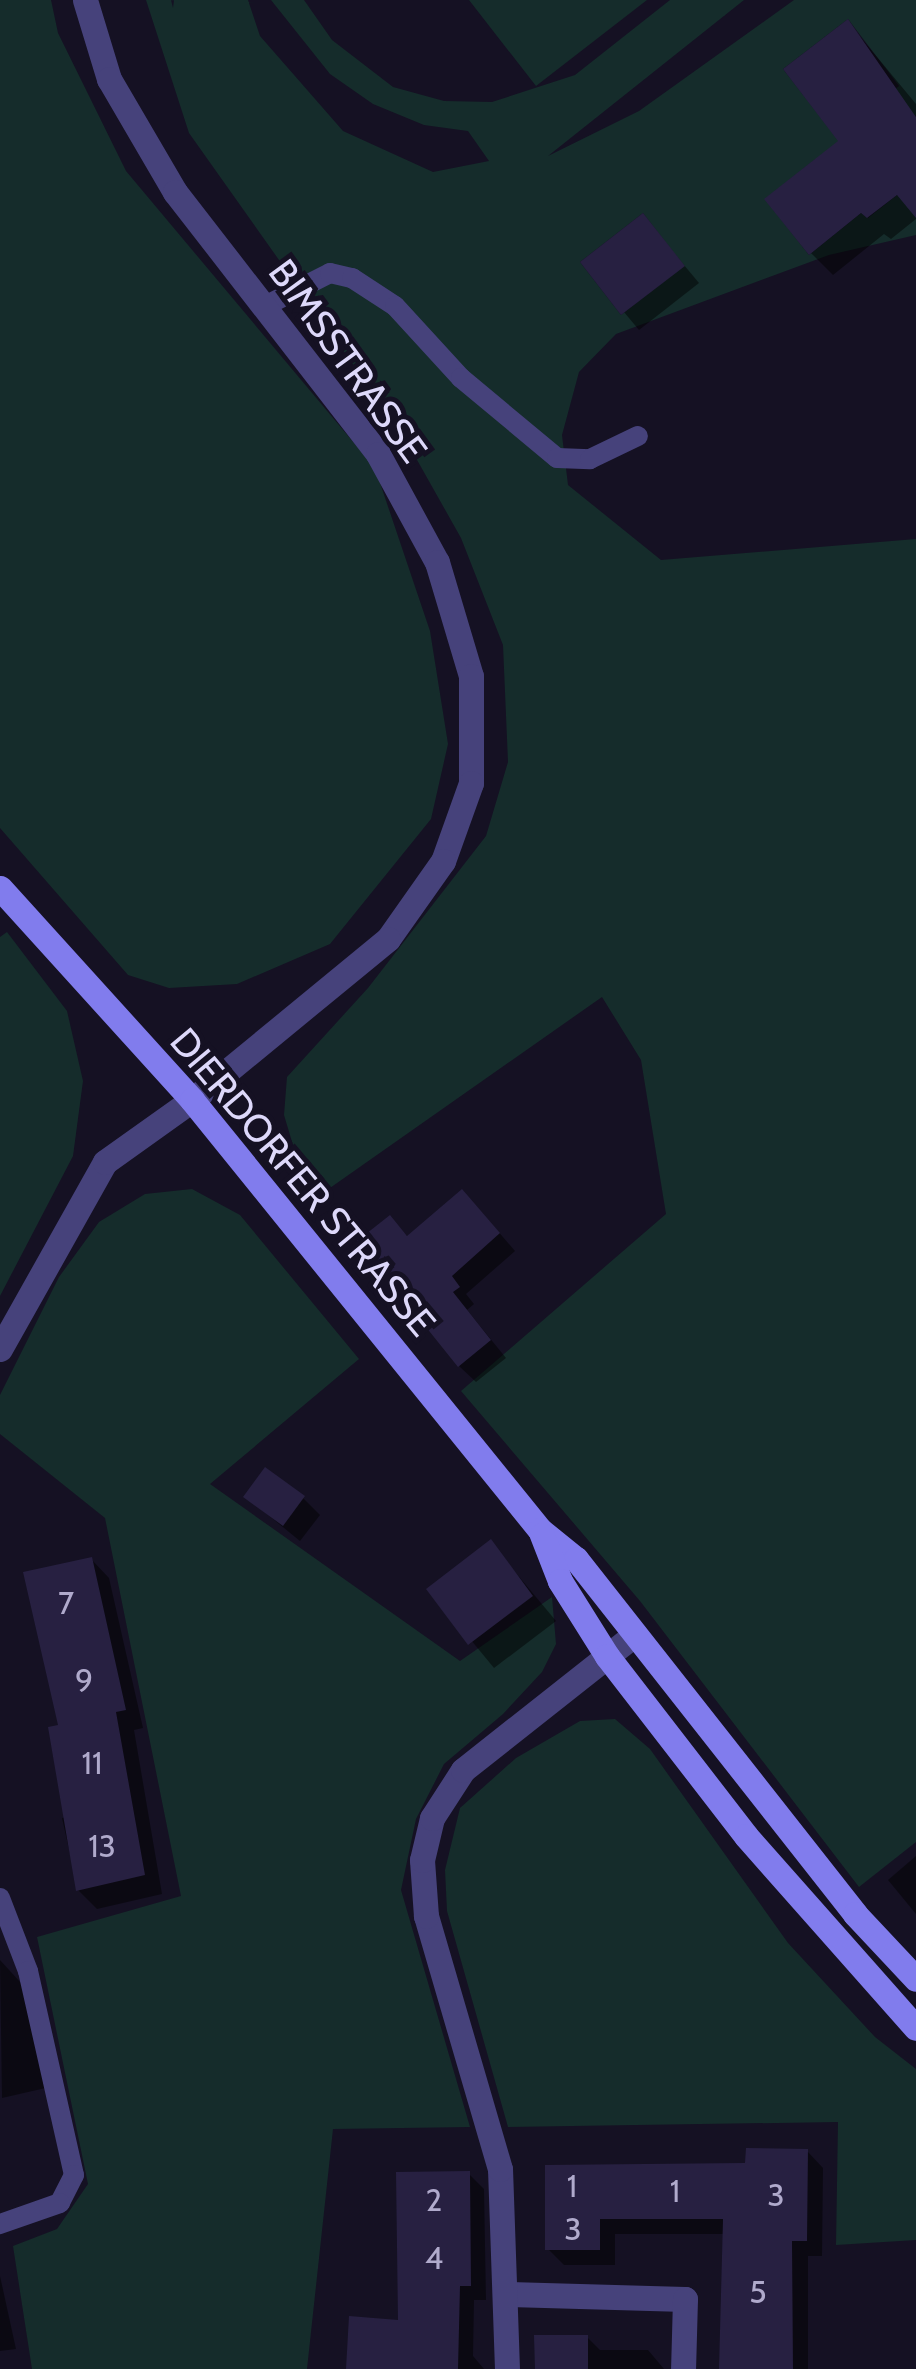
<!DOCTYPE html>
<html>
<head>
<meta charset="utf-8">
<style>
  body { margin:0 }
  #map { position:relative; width:916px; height:2369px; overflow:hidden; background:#151123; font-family:Cabin,sans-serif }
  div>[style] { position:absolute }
  .green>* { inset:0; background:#152c2b }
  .shadow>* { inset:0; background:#0007 }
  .building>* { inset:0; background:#272041 }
  .service>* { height:20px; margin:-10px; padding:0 10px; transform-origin:10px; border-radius:10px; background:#46427b }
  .minor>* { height:25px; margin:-12.5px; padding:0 12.5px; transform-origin:12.5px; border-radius:12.5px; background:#46427b }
  .tertiary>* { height:25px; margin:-12.5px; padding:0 12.5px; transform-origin:12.5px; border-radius:12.5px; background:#46427b }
  .secondary>* { height:25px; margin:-12.5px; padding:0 12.5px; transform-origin:12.5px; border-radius:12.5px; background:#817ced }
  span { translate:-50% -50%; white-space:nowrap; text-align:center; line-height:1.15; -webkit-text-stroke:10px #151123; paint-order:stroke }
  .number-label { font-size:32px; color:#b0aacc }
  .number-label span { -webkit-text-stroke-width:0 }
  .street-label { font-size:38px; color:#ddd8fa }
</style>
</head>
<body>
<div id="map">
  <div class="green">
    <i style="clip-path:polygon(0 0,51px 0,58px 33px,126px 171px,375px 468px,430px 631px,448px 744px,431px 819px,330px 944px,237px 984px,169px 988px,128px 975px,0 828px)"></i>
    <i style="clip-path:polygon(evenodd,146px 0,171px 0,173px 8px,174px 0,248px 0,260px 36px,343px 131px,433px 172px,489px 161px,468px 131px,424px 125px,373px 104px,330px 74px,271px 0,304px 0,332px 40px,393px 87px,444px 101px,492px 102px,575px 75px,670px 0,744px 0,548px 156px,639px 111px,794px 0,916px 0,916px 117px,905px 104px,835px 181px,817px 158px,765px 199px,809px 255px,861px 213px,868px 218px,897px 195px,916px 202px,916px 235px,829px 255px,616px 334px,579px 372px,562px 435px,568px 485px,661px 560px,916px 539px,916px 1842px,859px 1887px,640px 1601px,461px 1391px,666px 1214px,641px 1060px,602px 997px,310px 1202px,284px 1115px,287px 1077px,368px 988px,486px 836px,508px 762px,503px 645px,461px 538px,403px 435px,189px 133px,146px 0,848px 19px,899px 86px,835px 136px,783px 69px,848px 19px,146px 0,643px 213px,684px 266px,621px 315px,580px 262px,643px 213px)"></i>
    <i style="clip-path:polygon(469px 0,647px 0,536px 86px)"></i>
    <i style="clip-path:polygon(7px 932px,67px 1011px,83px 1081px,73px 1156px,0 1296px,0 937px)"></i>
    <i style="clip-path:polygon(192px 1189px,240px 1215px,359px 1359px,210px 1484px,460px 1661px,552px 1597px,556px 1644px,542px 1672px,503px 1714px,444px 1764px,416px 1819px,401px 1890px,470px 2127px,333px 2129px,307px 2369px,32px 2369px,13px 2246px,57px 2229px,88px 2184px,37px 1937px,181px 1896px,105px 1518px,0 1434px,0 1395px,59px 1277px,99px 1222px,145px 1194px)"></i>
    <i style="clip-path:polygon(615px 1719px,650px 1749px,788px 1943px,875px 2037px,916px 2069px,916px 2240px,836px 2245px,838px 2122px,508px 2127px,447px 1911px,445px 1870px,460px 1808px,516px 1758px,580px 1721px)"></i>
  </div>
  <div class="shadow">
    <i style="clip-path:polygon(848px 22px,916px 104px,916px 219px,891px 239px,884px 234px,833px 275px,811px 253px,842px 141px)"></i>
    <i style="clip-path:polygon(643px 216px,699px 283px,639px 330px,583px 263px)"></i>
    <i style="clip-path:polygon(478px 1208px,515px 1251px,466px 1294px,474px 1304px,467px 1310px,506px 1358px,476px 1382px,459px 1366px,390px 1218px,409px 1238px)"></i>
    <i style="clip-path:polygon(246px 1497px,303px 1498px,320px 1515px,300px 1541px)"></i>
    <i style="clip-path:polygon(491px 1543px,556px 1621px,494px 1668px,429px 1589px)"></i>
    <i style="clip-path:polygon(91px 1559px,109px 1578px,143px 1728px,134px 1730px,162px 1894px,97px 1909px,78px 1890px,62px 1818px,71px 1816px,61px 1727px)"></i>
    <i style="clip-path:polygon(916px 1856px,916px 1914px,888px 1880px)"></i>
    <i style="clip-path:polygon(0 1960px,31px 1994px,50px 2087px,2px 2098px)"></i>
    <i style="clip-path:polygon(807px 2151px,823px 2168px,822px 2256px,808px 2256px,808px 2369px,721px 2369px,726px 2234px,615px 2234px,615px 2265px,564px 2265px,548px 2249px,548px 2168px,748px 2165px)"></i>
    <i style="clip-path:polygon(469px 2174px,484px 2189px,486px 2300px,474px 2300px,473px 2356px,484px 2369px,349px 2369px,400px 2322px)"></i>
    <i style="clip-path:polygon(0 2276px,16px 2349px,0 2351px)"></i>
    <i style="clip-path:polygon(587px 2337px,600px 2350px,648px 2350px,664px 2369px,538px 2369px)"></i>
  </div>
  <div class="building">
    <i style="clip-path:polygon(848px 19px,916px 117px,916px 218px,897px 195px,867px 218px,861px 213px,809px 255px,764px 199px,838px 141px,783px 69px)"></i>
    <i style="clip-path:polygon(643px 213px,685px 266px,621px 315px,580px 262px)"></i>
    <i style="clip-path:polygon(462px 1189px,500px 1233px,452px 1276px,460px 1287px,453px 1292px,491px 1340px,458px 1367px,357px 1241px,390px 1215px,407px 1236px)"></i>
    <i style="clip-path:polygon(265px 1467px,305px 1496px,283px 1526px,243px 1497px)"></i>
    <i style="clip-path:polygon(491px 1539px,533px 1596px,468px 1645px,426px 1589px)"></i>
    <i style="clip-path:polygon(92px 1557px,126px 1710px,116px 1712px,145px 1875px,76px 1891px,48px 1727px,58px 1725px,23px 1572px)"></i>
    <i style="clip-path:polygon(746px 2148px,808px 2149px,807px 2241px,792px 2241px,793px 2369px,719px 2369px,723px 2219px,600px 2219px,600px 2250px,545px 2250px,545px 2165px,745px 2163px)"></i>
    <i style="clip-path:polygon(470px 2171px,471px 2286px,460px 2286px,458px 2369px,346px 2369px,349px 2316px,398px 2320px,396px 2172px)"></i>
    <i style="clip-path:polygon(534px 2335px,588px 2335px,588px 2369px,535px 2369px)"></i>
  </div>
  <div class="service">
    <i style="left:263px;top:307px;width:75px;rotate:-26.9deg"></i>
    <i style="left:330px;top:273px;width:23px;rotate:13deg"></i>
    <i style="left:352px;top:278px;width:51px;rotate:33.1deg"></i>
    <i style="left:395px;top:306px;width:98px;rotate:47.5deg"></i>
    <i style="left:461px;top:378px;width:125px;rotate:39.8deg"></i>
    <i style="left:557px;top:458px;width:33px;rotate:2deg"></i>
    <i style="left:590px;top:459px;width:53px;rotate:-25.6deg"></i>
    <i style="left:0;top:1898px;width:78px;rotate:69deg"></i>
    <i style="left:28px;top:1971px;width:209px;rotate:77.3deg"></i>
    <i style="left:74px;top:2175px;width:31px;rotate:117deg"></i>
    <i style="left:60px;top:2203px;width:64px;rotate:160.7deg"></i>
  </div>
  <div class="minor">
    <i style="left:85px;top:0;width:83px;rotate:73.1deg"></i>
    <i style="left:109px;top:79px;width:131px;rotate:59.7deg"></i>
    <i style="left:175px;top:192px;width:331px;rotate:52.2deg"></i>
    <i style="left:378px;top:454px;width:123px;rotate:61.4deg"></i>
    <i style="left:437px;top:562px;width:119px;rotate:73.4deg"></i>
    <i style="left:471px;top:676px;width:107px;rotate:90deg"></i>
    <i style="left:471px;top:783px;width:83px;rotate:109.7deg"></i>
    <i style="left:443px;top:861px;width:95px;rotate:125.2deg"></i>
    <i style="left:388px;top:939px;width:254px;rotate:140.6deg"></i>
    <i style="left:509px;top:2294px;width:176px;rotate:1.6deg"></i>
    <i style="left:685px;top:2299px;width:70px;rotate:91.6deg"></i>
    <i style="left:507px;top:2369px;width:200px;rotate:-92deg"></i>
    <i style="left:500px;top:2169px;width:264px;rotate:-106.3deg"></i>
    <i style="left:426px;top:1916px;width:56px;rotate:-94.1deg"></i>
    <i style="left:422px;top:1860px;width:43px;rotate:-76.6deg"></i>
    <i style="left:432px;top:1818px;width:57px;rotate:-57.1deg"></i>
    <i style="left:463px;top:1770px;width:219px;rotate:-38.3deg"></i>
  </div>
  <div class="tertiary">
    <i style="left:0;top:1349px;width:214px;rotate:-60.7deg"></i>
    <i style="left:105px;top:1162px;width:107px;rotate:-35.5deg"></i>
  </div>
  <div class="secondary">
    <i style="left:0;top:888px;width:286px;rotate:47.8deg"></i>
    <i style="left:192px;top:1100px;width:553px;rotate:51.02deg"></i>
    <i style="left:540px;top:1530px;width:46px;rotate:38.9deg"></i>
    <i style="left:576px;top:1559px;width:452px;rotate:51.8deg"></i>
    <i style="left:855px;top:1914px;width:89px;rotate:46.8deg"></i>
    <i style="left:542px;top:1535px;width:49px;rotate:68.6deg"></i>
    <i style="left:560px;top:1581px;width:89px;rotate:57.9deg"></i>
    <i style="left:607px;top:1656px;width:227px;rotate:52.3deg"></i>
    <i style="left:746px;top:1836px;width:256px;rotate:48.5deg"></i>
  </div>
  <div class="number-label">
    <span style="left:66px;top:1603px">7</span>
    <span style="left:84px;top:1680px">9</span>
    <span style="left:92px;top:1763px">11</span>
    <span style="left:102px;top:1846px">13</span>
    <span style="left:572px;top:2186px">1</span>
    <span style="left:675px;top:2191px">1</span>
    <span style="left:776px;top:2195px">3</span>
    <span style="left:434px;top:2200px">2</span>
    <span style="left:573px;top:2229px">3</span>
    <span style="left:434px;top:2258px">4</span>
    <span style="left:758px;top:2292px">5</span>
  </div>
  <div class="street-label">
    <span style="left:348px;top:361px;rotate:54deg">BIMSSTRASSE</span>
    <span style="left:303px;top:1182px;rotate:50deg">DIERDORFER STRASSE</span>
  </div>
</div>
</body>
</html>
